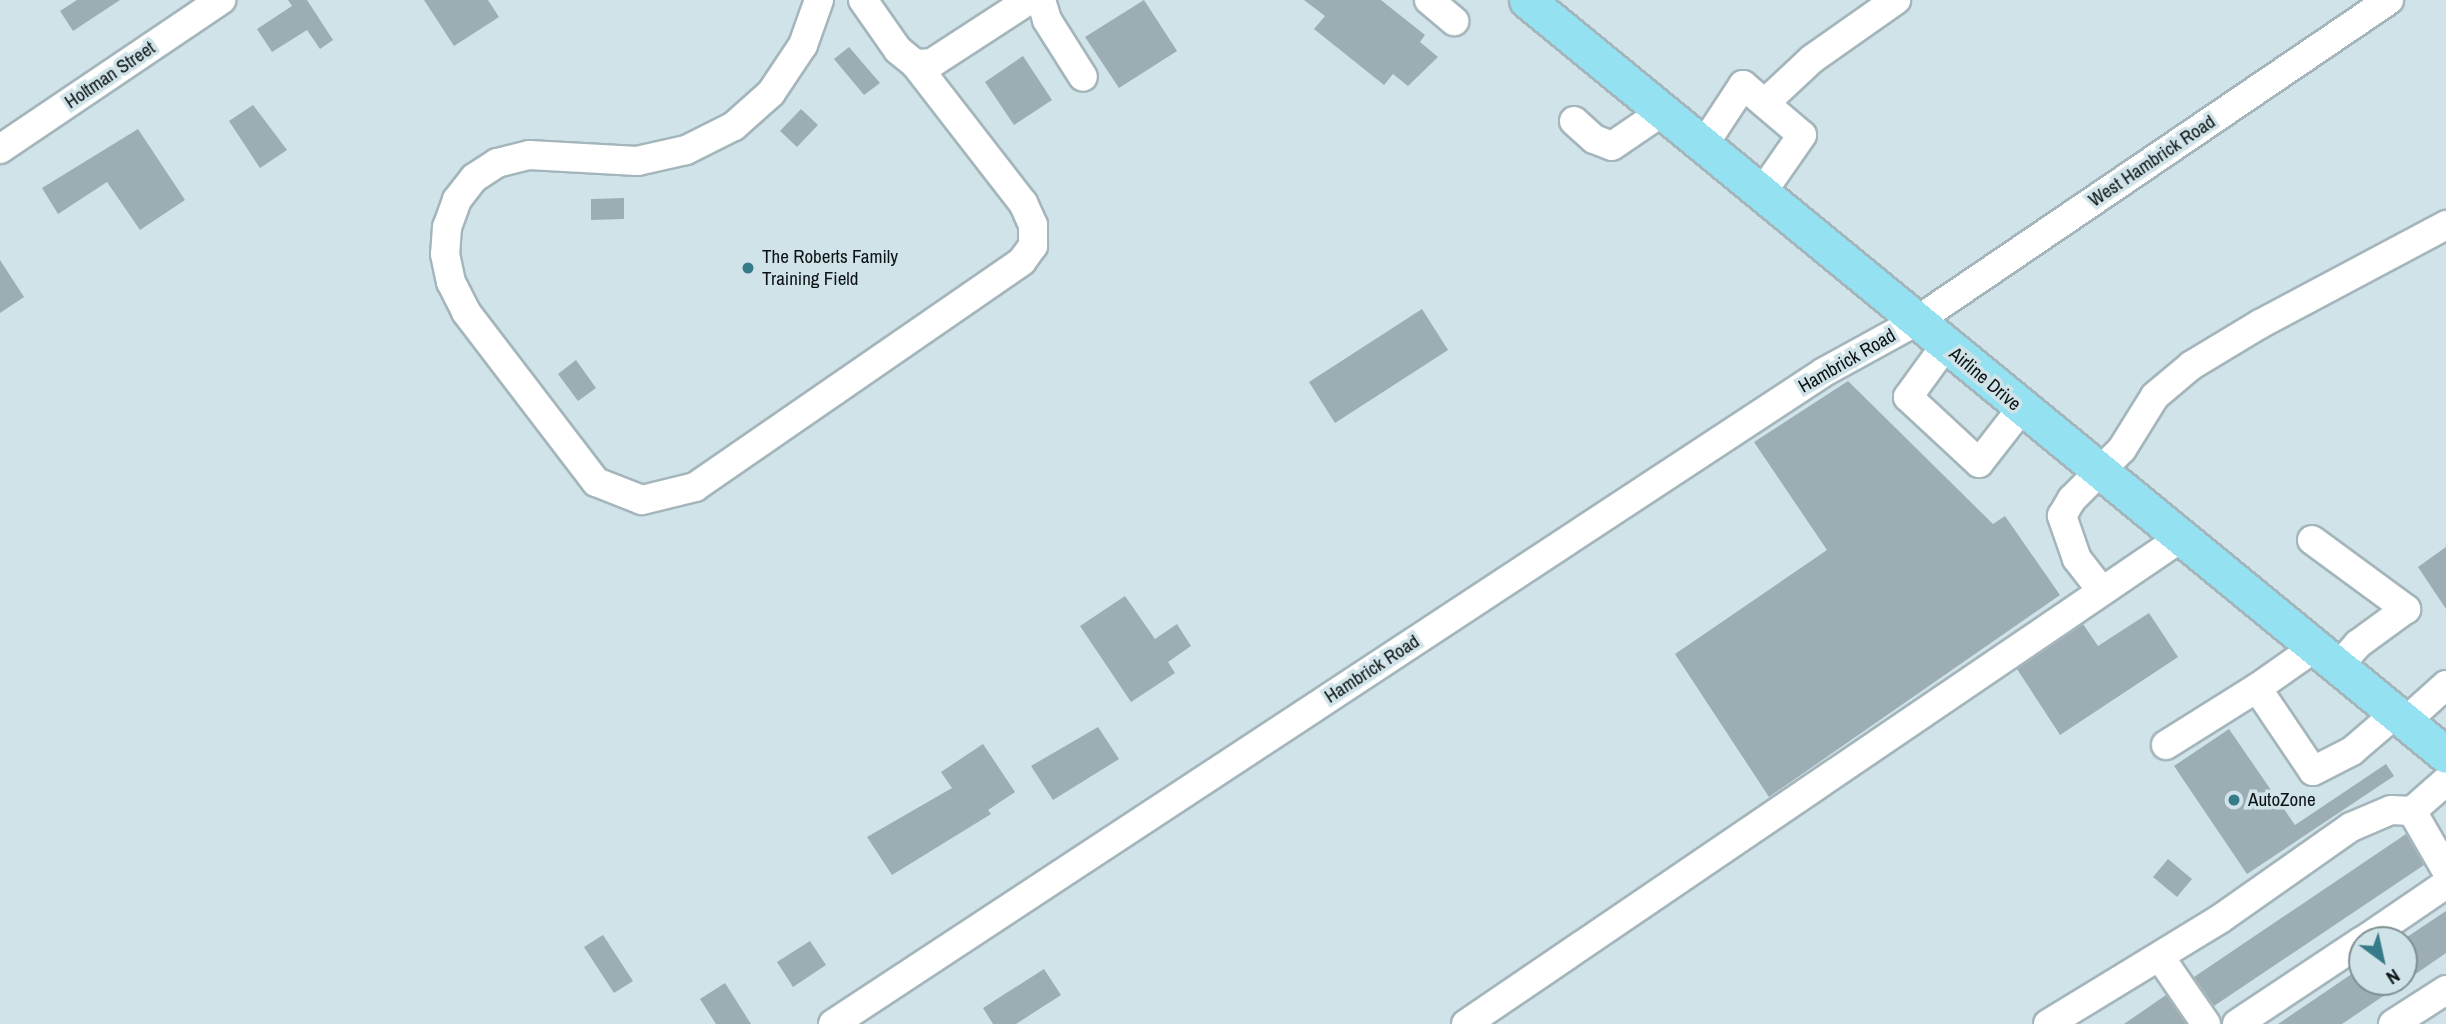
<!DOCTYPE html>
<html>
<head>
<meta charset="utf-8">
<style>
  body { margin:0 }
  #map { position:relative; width:2446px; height:1024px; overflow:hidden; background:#cfe3e8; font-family:"Archivo Narrow",sans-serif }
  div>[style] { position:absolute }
  .building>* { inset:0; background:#9caeb3 }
  .roads { filter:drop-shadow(2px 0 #a4b6bb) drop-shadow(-2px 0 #a4b6bb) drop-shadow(0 2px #a4b6bb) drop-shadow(0 -2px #a4b6bb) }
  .minor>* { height:28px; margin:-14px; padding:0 14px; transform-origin:14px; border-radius:14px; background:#fff }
  .major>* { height:35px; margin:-17.5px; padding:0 17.5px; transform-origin:17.5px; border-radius:17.5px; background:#94e2f1 }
  .dots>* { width:19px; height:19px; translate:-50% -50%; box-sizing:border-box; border:4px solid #cfe3e8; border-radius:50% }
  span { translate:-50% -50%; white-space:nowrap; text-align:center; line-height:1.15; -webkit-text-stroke:7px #cfe3e8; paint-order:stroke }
  .street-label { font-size:19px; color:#0d1315 }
  .poi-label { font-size:19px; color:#0d1315 }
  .left { translate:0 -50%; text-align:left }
  .north { position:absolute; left:2348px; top:926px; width:70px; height:70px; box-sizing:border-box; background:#cfe3e8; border:2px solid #819094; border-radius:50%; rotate:147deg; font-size:19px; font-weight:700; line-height:28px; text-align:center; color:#0d1315 }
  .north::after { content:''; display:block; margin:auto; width:24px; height:32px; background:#367b89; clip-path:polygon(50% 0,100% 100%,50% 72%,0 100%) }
</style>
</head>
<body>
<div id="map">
  <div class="building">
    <i style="clip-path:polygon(77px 0,120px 0,73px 31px,60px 11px)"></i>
    <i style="clip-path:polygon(288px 0,307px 0,333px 40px,320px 49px,307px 30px,272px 52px,257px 29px,292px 6px)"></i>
    <i style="clip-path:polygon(424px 0,488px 0,499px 17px,454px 46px)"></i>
    <i style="clip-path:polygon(1144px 0,1177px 51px,1119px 88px,1085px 37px)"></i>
    <i style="clip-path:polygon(1304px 0,1381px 0,1425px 35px,1420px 42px,1438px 57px,1408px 86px,1393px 74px,1384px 85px,1314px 29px,1325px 16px)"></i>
    <i style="clip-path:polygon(849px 47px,880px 83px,864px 95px,834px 59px)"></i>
    <i style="clip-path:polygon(1023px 56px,1052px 100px,1014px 125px,985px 82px)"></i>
    <i style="clip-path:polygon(253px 105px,287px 150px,260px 168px,229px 121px)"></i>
    <i style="clip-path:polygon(801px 109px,818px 125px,797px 147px,780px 131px)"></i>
    <i style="clip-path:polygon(138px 129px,185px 200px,140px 230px,107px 182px,58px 214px,42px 188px)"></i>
    <i style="clip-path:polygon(624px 198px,624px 219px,591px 220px,591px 199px)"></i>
    <i style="clip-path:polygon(0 260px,24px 297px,0 313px)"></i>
    <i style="clip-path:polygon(1422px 309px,1448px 350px,1335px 423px,1309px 382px)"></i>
    <i style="clip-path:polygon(576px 360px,596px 388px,578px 401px,558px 374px)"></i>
    <i style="clip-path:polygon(1848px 381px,1993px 524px,2005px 516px,2060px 595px,1769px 797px,1675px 654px,1827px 550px,1754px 442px)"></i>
    <i style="clip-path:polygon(2446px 547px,2446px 609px,2418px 567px)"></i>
    <i style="clip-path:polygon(1125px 596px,1155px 639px,1177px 624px,1191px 646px,1168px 662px,1175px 673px,1131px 702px,1080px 626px)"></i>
    <i style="clip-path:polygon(2149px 613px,2178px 657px,2060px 735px,2017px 669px,2083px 624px,2098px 646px)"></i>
    <i style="clip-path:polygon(1098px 727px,1119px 759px,1053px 800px,1031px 766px)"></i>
    <i style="clip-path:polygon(2229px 729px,2295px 825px,2386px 764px,2394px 776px,2247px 874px,2174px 766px)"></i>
    <i style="clip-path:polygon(983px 744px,1015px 792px,988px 810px,991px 814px,892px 875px,867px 837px,952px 788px,941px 772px)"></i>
    <i style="clip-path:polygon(2406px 834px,2424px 865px,2214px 1006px,2194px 977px)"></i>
    <i style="clip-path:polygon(2168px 859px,2192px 879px,2177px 897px,2153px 877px)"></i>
    <i style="clip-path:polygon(2446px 911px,2446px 953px,2404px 982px,2404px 939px)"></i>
    <i style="clip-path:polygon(603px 935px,633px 981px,614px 993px,584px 947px)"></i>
    <i style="clip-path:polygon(810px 941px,826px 965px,793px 987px,777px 962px)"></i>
    <i style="clip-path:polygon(2362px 967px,2362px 982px,2404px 982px,2342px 1024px,2278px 1024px)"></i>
    <i style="clip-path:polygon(1044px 969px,1061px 995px,1016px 1024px,993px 1024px,983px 1008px)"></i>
    <i style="clip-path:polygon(725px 983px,751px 1024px,716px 1024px,700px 999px)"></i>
    <i style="clip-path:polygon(2166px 995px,2186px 1024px,2124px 1024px)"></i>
  </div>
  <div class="roads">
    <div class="minor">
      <i style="left:819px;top:0;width:48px;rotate:109.6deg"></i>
      <i style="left:803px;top:45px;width:58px;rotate:123.7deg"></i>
      <i style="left:771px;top:93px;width:50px;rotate:138.3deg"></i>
      <i style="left:734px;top:126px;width:54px;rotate:153.4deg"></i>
      <i style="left:686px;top:150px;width:50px;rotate:167.3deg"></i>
      <i style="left:637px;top:161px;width:108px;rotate:-176.8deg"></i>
      <i style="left:529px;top:155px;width:33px;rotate:166deg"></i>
      <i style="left:497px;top:163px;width:27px;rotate:147deg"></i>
      <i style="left:474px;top:178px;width:28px;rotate:128deg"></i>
      <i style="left:457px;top:200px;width:29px;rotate:110deg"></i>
      <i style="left:447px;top:227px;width:27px;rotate:94deg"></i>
      <i style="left:445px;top:254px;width:29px;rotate:78deg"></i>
      <i style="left:451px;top:282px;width:34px;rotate:63deg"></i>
      <i style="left:466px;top:312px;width:214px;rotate:52.6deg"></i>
      <i style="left:596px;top:482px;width:49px;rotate:21.4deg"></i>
      <i style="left:642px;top:500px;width:55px;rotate:-13.8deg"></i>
      <i style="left:695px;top:487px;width:397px;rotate:-34.6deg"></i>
      <i style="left:1022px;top:261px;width:19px;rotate:-54deg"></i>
      <i style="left:1033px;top:246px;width:21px;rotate:-90deg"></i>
      <i style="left:1033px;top:225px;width:24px;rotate:-114deg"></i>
      <i style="left:1023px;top:203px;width:176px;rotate:-127.8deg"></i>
      <i style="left:863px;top:0;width:61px;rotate:55deg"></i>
      <i style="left:898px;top:50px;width:22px;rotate:39deg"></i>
      <i style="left:915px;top:64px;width:17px;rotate:-3deg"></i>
      <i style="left:932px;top:63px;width:116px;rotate:-33deg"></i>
      <i style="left:1041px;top:0;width:21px;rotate:73deg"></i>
      <i style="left:1047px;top:20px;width:67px;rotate:57.7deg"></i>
      <i style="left:1429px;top:0;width:33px;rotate:40deg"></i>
      <i style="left:1765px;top:103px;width:64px;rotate:-43.1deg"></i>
      <i style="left:1812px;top:59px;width:103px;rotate:-35.1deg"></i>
      <i style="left:1574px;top:121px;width:27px;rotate:42deg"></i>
      <i style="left:1594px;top:139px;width:19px;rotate:21deg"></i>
      <i style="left:1612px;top:146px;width:60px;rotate:-34.2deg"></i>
      <i style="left:1703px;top:146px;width:73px;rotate:-56.7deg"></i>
      <i style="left:1743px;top:85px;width:77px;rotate:40.3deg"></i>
      <i style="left:1802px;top:135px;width:72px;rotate:124.8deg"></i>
      <i style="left:0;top:149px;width:267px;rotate:-34deg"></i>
      <i style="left:1945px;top:346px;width:63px;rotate:126deg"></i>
      <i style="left:1908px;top:397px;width:97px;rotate:42.9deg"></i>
      <i style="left:1979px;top:463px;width:68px;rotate:-52.1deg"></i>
      <i style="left:2312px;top:540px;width:117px;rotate:36.3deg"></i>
      <i style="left:2406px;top:609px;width:59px;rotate:143.9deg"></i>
      <i style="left:2358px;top:644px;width:30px;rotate:131deg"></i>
      <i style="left:2102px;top:591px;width:41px;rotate:-128deg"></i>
      <i style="left:2077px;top:559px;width:46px;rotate:-109.2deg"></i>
      <i style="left:2062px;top:516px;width:20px;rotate:-60deg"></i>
      <i style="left:2072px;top:499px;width:71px;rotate:-45deg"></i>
      <i style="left:2122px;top:449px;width:62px;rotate:-58.1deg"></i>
      <i style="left:2155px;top:396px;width:48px;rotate:-40deg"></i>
      <i style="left:2192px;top:365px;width:79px;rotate:-31.1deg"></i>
      <i style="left:2260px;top:324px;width:211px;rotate:-28deg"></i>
      <i style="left:2314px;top:648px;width:70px;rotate:144.9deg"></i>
      <i style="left:2257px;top:688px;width:100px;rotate:56deg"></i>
      <i style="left:2313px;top:771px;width:44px;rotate:-27.1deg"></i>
      <i style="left:2352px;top:751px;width:57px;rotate:-40.7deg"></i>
      <i style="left:2405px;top:722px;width:55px;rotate:-42.1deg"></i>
      <i style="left:2166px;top:745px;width:107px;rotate:-32.1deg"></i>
      <i style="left:2412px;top:811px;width:68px;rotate:60deg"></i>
      <i style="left:2364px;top:940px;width:99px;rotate:-34.3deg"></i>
      <i style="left:2160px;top:957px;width:81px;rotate:55.5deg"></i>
      <i style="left:833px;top:1024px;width:1186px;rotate:-33.34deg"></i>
      <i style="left:1824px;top:372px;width:104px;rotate:-28.8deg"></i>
      <i style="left:1915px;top:322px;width:573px;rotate:-34.19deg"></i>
      <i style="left:1466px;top:1024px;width:862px;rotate:-34.22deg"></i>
      <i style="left:2048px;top:1024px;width:202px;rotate:-31.4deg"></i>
      <i style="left:2220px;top:919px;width:160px;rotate:-35.1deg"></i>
      <i style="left:2351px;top:827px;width:43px;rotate:-23deg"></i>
      <i style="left:2391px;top:810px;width:21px;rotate:3deg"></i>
      <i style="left:2412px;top:811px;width:45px;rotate:-41.4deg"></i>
      <i style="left:2237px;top:1024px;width:150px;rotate:-33.6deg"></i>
      <i style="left:2393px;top:1024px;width:63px;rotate:-32.7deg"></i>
    </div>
    <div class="major">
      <i style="left:1527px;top:0;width:1189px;rotate:39.4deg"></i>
    </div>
  </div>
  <div class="dots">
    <i style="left:748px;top:268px;background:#367b89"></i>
    <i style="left:2234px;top:800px;background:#367b89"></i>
  </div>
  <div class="street-label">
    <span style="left:110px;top:75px;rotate:-34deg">Holtman Street</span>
    <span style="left:2152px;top:161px;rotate:-34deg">West Hambrick Road</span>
    <span style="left:1847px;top:361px;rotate:-30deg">Hambrick Road</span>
    <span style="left:1985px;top:379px;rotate:40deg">Airline Drive</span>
    <span style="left:1372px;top:669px;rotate:-33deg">Hambrick Road</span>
  </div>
  <div class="poi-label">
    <span class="left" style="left:762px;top:268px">The Roberts Family<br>Training Field</span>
    <span class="left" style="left:2248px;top:800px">AutoZone</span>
  </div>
  <div class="north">N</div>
</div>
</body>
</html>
